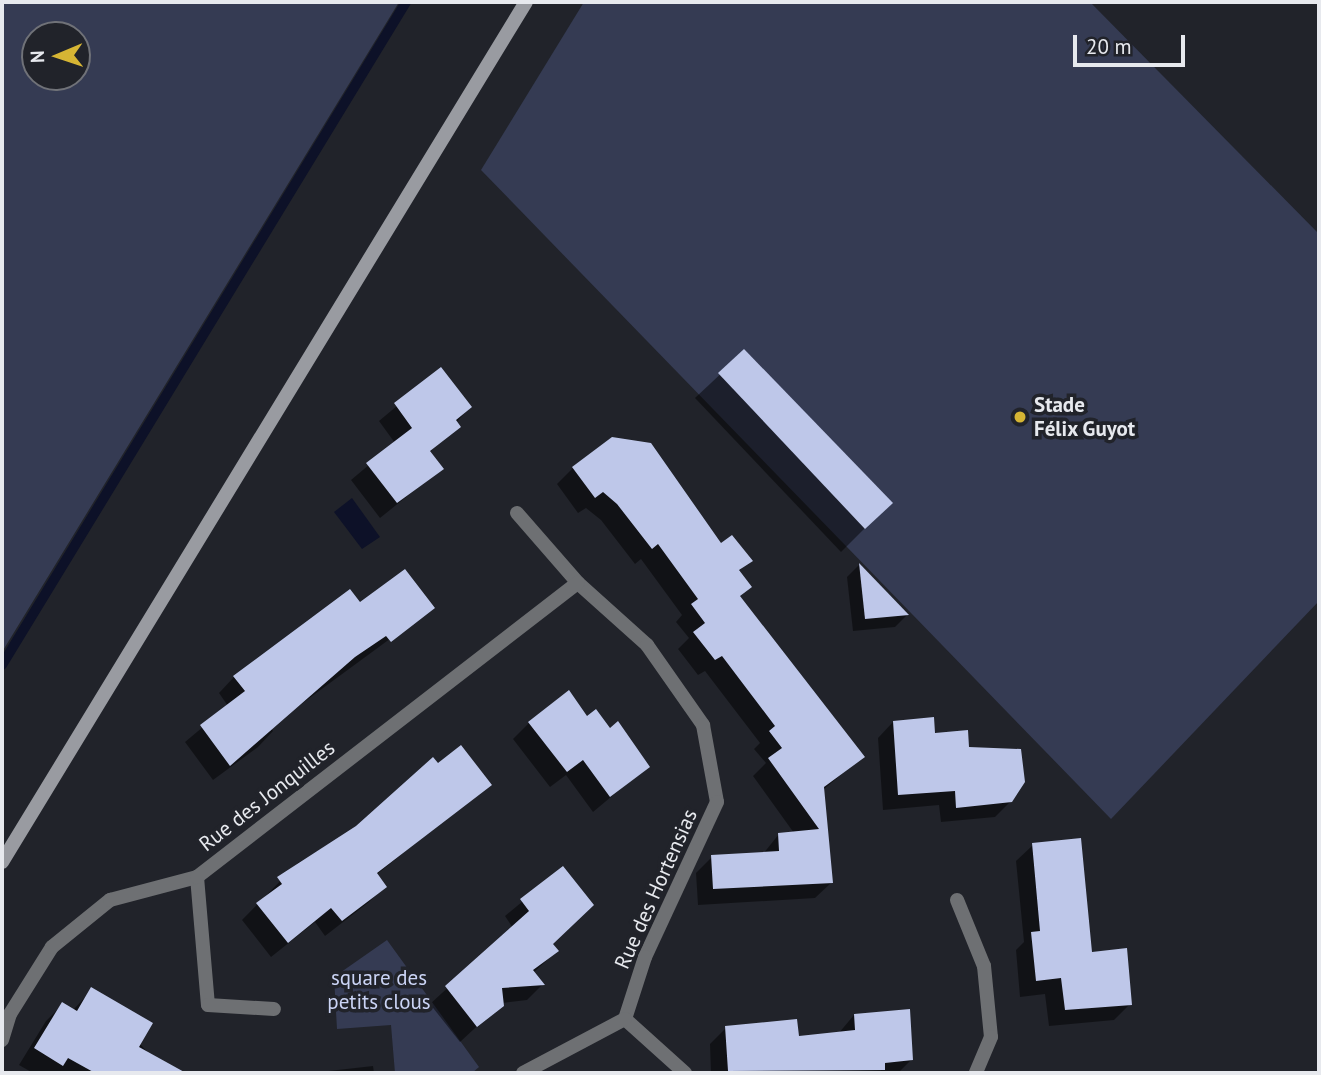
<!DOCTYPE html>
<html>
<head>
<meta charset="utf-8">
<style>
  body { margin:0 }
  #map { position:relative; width:1321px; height:1075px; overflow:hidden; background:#21232a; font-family:"PT Sans",sans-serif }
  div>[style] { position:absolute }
  .green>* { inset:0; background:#353b53 }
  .water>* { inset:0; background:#0d1128 }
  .shadow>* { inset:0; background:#0007 }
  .stream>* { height:10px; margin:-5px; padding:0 5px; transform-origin:5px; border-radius:5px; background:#0d1128 }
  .building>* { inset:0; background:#bec7e9 }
  .street>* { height:14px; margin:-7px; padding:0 7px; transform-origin:7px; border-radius:7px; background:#6e7073 }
  .secondary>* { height:14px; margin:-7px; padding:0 7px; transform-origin:7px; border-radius:7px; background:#999ba1 }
  .dots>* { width:19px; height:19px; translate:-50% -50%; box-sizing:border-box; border:4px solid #21232a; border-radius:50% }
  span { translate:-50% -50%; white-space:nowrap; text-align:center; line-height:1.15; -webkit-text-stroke:7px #21232a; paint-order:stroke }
  .poi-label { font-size:21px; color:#e7e9ee; font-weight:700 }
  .left { translate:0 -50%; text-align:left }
  .street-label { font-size:21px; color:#e7e9ee }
  .park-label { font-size:21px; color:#cbd4f5 }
  .frame { position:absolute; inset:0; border:4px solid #e7e9ee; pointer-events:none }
  .north { position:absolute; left:21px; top:21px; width:70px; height:70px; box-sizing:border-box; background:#21232a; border:2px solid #707278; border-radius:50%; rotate:268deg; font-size:19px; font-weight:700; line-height:28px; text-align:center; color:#e7e9ee }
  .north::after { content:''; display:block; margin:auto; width:24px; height:32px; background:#d6b534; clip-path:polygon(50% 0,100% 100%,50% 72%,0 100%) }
  .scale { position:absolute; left:1073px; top:35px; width:112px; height:32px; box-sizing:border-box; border:4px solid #e7e9ee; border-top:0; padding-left:9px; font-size:21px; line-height:24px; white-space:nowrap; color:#e7e9ee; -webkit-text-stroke:5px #21232a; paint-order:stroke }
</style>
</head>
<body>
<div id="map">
  <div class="green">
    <i style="clip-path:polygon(evenodd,2px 2px,399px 2px,2px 652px,2px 2px,35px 35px,77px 35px,77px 77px,35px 77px,35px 35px)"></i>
    <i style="clip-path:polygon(584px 2px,1090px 2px,1319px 234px,1319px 601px,1111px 819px,481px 170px)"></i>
    <i style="clip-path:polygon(387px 940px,479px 1067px,472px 1073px,395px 1073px,391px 1025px,337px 1029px,334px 977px)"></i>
  </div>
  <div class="water">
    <i style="clip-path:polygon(352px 498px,380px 537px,362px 549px,334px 512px)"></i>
  </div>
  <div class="shadow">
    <i style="clip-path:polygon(744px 352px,867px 526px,841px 552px,695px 398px)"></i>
    <i style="clip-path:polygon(441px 369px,470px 407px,429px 453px,441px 469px,380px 518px,351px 480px,395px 443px,379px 421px)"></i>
    <i style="clip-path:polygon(573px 468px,750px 560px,738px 572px,749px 587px,739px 597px,862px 757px,823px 790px,832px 882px,815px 898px,698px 905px,696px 873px,712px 857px,763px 854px,779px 834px,794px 833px,753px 776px,766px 763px,754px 749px,760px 743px,705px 671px,698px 675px,678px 649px,689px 638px,676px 622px,682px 615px,641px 559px,635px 564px,601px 520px,586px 508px,578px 513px,557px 484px)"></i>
    <i style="clip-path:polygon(859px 565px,907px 615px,895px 627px,853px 631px,847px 577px)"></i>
    <i style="clip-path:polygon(360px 605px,432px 608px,270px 727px,273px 731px,258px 747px,213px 780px,185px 742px,228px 706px,219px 693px,234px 677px)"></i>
    <i style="clip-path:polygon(587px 718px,648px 766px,593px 812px,566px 775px,550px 787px,513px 739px,529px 723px)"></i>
    <i style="clip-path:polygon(893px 722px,968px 749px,1011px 801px,995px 817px,941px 822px,939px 805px,883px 810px,878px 738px)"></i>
    <i style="clip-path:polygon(437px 765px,489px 784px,376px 875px,385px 886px,369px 902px,325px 936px,315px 922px,271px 957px,242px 920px,298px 863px,357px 827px)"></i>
    <i style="clip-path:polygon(1033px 845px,1091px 954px,1130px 1004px,1114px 1020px,1049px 1026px,1045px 994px,1020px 997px,1016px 950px,1024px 942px,1016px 861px)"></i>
    <i style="clip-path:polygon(563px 868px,551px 944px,557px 951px,533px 973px,543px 984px,527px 1000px,502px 1003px,460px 1042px,430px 1004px,513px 928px,505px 916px)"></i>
    <i style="clip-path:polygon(92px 990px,150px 1055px,139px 1073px,33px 1073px,19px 1065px,46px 1021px,62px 1005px,72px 1011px)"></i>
    <i style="clip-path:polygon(854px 1015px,912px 1059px,898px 1073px,711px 1073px,710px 1044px,726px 1028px,797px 1038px,838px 1034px)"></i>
    <i style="clip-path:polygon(373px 1066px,374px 1073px,311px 1073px)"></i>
  </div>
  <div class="stream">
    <i style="left:2px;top:665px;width:776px;rotate:-58.64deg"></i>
  </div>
  <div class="building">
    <i style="clip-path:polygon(744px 349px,893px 503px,865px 529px,718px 373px)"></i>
    <i style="clip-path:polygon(441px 367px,472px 407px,456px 420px,461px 427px,430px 451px,444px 469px,397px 503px,366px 463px,412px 428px,394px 403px)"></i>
    <i style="clip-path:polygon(612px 437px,651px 443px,721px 543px,732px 535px,753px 561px,739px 570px,752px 587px,740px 596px,865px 757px,824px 787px,833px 883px,713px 889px,711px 855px,779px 851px,778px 833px,819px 829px,768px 758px,782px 748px,769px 731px,775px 726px,722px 656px,715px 660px,693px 632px,705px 623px,691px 604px,698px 599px,658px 544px,652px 549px,617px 504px,603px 492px,595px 498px,572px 467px)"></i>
    <i style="clip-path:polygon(859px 563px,909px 615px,865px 619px)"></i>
    <i style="clip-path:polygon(405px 569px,435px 608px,391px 642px,386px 636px,355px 657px,230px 766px,200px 725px,245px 691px,233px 676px,350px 589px,360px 602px)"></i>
    <i style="clip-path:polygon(569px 690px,587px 716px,596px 709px,610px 728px,618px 721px,650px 767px,610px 797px,583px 760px,567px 772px,528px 722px)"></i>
    <i style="clip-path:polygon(934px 717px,935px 733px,968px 730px,969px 747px,1021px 749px,1025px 782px,1012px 802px,956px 808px,955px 791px,898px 795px,893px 721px)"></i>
    <i style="clip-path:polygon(461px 745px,492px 785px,377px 873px,387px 887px,342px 921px,331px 908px,288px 943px,256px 903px,282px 884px,277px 877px,356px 826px,433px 757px,438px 763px)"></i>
    <i style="clip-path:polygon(1081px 838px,1092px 952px,1127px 948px,1132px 1005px,1065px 1010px,1061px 978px,1036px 981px,1031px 932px,1040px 931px,1032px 843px)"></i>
    <i style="clip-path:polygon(563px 866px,594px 905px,553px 944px,559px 951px,533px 970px,545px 985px,502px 988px,504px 1006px,477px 1027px,445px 986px,529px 911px,520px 899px)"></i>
    <i style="clip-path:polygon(91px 987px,153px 1023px,139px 1047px,186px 1073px,95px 1073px,68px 1058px,63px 1066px,34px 1048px,62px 1002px,77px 1011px)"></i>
    <i style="clip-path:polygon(910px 1009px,913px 1060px,885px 1063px,885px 1070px,728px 1071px,725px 1026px,797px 1019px,799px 1036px,855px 1030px,854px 1014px)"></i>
  </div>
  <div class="street">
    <i style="left:517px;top:513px;width:93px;rotate:48.9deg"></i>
    <i style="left:578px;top:583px;width:93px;rotate:41.9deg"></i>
    <i style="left:647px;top:645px;width:98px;rotate:55deg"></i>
    <i style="left:703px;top:725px;width:78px;rotate:79.7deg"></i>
    <i style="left:717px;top:802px;width:171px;rotate:114.9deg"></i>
    <i style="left:645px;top:957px;width:65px;rotate:107.9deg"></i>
    <i style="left:197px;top:877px;width:128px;rotate:85.1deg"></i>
    <i style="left:208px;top:1005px;width:66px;rotate:3.5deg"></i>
    <i style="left:957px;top:900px;width:71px;rotate:67.8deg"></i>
    <i style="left:984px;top:966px;width:71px;rotate:84.4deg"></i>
    <i style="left:991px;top:1037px;width:39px;rotate:113deg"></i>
    <i style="left:625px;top:1019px;width:81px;rotate:42deg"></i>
    <i style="left:2px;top:1040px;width:27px;rotate:-73deg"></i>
    <i style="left:10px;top:1014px;width:79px;rotate:-57.9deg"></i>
    <i style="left:52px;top:947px;width:75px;rotate:-39deg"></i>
    <i style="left:110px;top:900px;width:90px;rotate:-14.8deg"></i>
    <i style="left:197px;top:877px;width:481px;rotate:-37.7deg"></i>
    <i style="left:523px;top:1073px;width:115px;rotate:-27.9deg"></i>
  </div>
  <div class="secondary">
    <i style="left:2px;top:862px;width:1007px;rotate:-58.65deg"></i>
  </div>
  <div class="dots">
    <i style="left:1020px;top:417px;background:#d6b534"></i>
  </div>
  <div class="poi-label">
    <span class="left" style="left:1034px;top:417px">Stade<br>Félix Guyot</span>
  </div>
  <div class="street-label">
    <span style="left:267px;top:796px;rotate:-38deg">Rue des Jonquilles</span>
    <span style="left:656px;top:889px;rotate:-66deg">Rue des Hortensias</span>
  </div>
  <div class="park-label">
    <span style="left:379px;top:990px">square des<br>petits clous</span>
  </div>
  <div class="frame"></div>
  <div class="north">N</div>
  <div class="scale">20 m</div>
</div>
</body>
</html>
